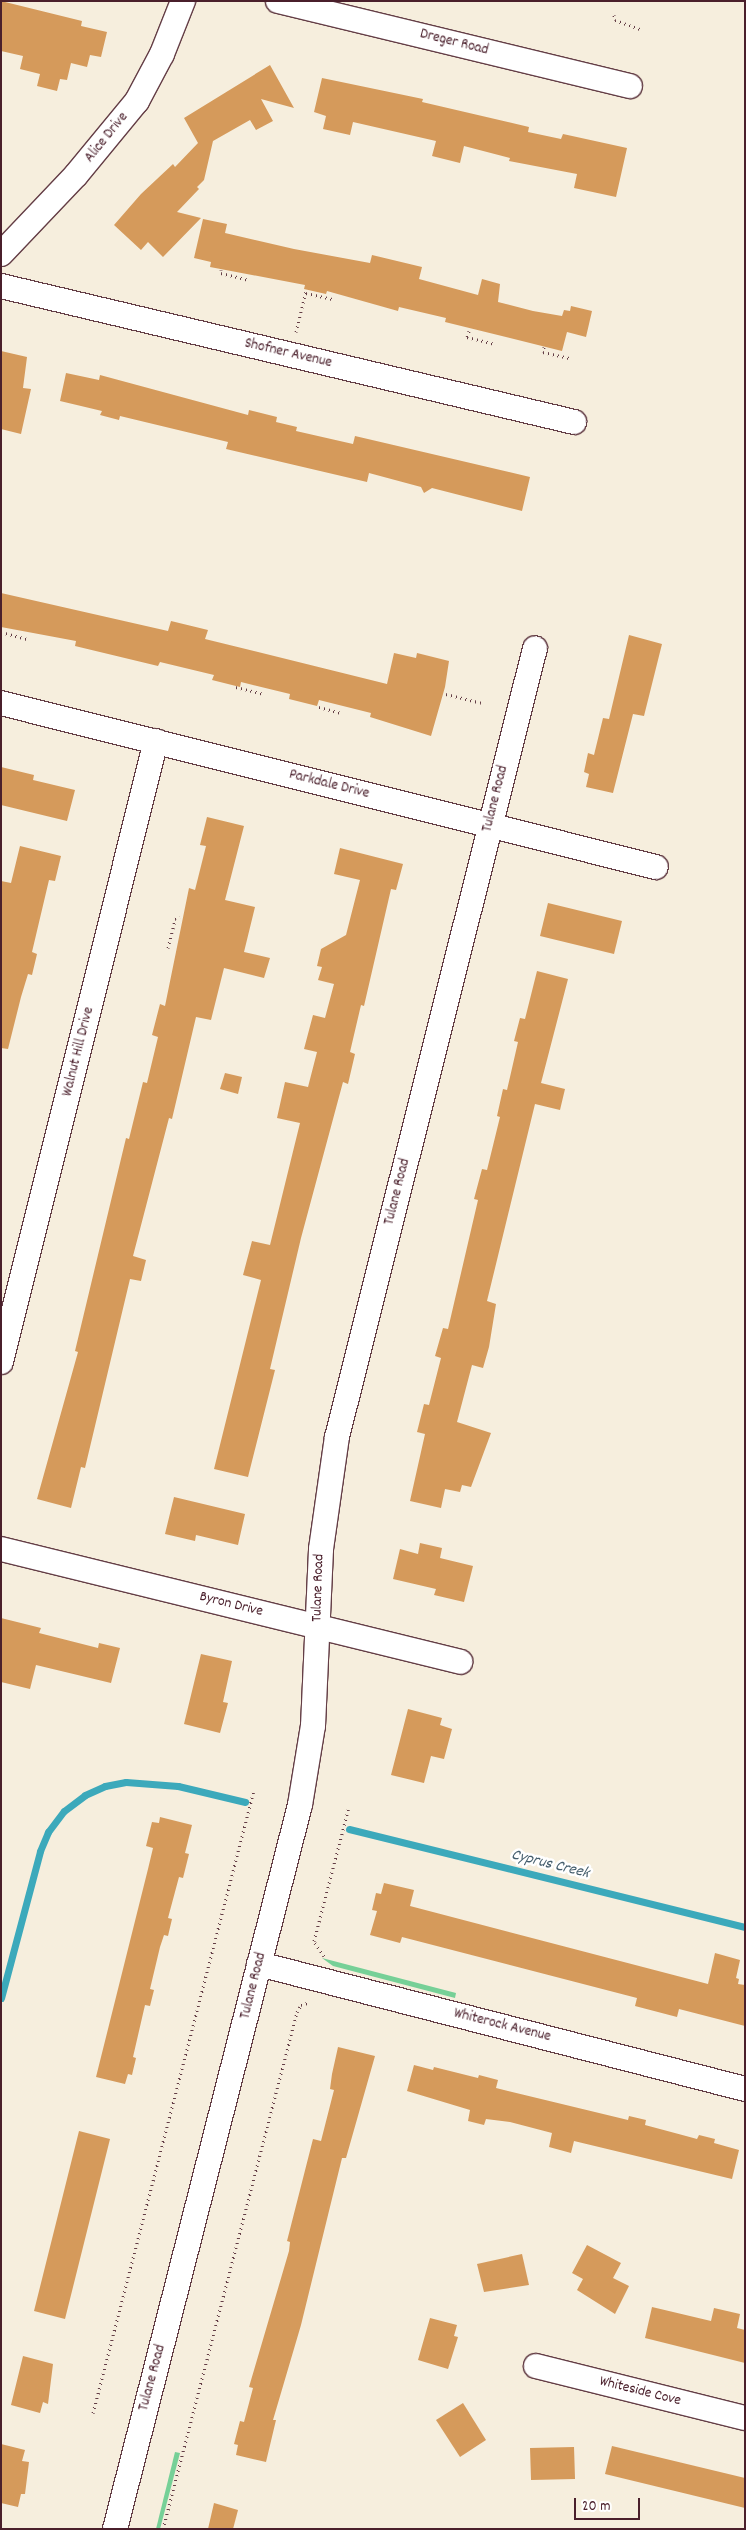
<!DOCTYPE html>
<html>
<head>
<meta charset="utf-8">
<style>
  body { margin:0 }
  #map { position:relative; width:746px; height:2530px; overflow:hidden; background:#f6eedd; font-family:Dekko,sans-serif }
  div>[style] { position:absolute }
  .green>* { inset:0; background:#76d097 }
  .stream>* { height:7px; margin:-3.5px; padding:0 3.5px; transform-origin:3.5px; border-radius:3.5px; background:#3ca9bb }
  .building>* { inset:0; background:#d59a5b }
  .path>* { height:3px; margin-top:-1.5px; transform-origin:0; background:repeating-linear-gradient(90deg,#643e46 0 1px,transparent 0 5px) }
  .roads { filter:drop-shadow(1px 0 #643e46) drop-shadow(-1px 0 #643e46) drop-shadow(0 1px #643e46) drop-shadow(0 -1px #643e46) }
  .minor>* { height:24px; margin:-12px; padding:0 12px; transform-origin:12px; border-radius:12px; background:#fff }
  span { translate:-50% -50%; white-space:nowrap; text-align:center; line-height:1.15; -webkit-text-stroke:5px #fff; paint-order:stroke }
  .street-label { font-size:15px; color:#4a1f2b }
  .water-label { font-size:16px; color:#445d6c; font-style:italic }
  .frame { position:absolute; inset:0; border:2px solid #4a1f2b; pointer-events:none }
  .scale { position:absolute; left:574px; top:2498px; width:66px; height:22px; box-sizing:border-box; border:2px solid #4a1f2b; border-top:0; padding-left:6px; font-size:15px; line-height:18px; white-space:nowrap; color:#4a1f2b; -webkit-text-stroke:4px #fff; paint-order:stroke }
</style>
</head>
<body>
<div id="map">
  <div class="green">
    <i style="clip-path:polygon(322px 1958px,456px 1993px,455px 1998px,333px 1966px)"></i>
    <i style="clip-path:polygon(175px 2452px,180px 2453px,160px 2529px,156px 2529px)"></i>
  </div>
  <div class="stream">
    <i style="left:349px;top:1829px;width:408px;rotate:13.9deg"></i>
    <i style="left:1px;top:1998px;width:152px;rotate:-75.1deg"></i>
    <i style="left:40px;top:1851px;width:21px;rotate:-67deg"></i>
    <i style="left:48px;top:1832px;width:26px;rotate:-53deg"></i>
    <i style="left:64px;top:1811px;width:26px;rotate:-37deg"></i>
    <i style="left:85px;top:1795px;width:22px;rotate:-24deg"></i>
    <i style="left:105px;top:1786px;width:21px;rotate:-11deg"></i>
    <i style="left:126px;top:1782px;width:52px;rotate:4.4deg"></i>
    <i style="left:178px;top:1786px;width:69px;rotate:13.4deg"></i>
  </div>
  <div class="building">
    <i style="clip-path:polygon(1px 1px,82px 21px,81px 26px,107px 32px,101px 57px,90px 55px,87px 67px,71px 63px,67px 80px,60px 79px,57px 91px,37px 86px,40px 74px,20px 69px,23px 56px,1px 51px)"></i>
    <i style="clip-path:polygon(270px 65px,294px 108px,261px 99px,273px 121px,256px 130px,250px 120px,213px 141px,204px 180px,197px 187px,199px 189px,177px 212px,201px 218px,163px 257px,148px 242px,141px 250px,114px 225px,141px 194px,173px 164px,175px 167px,198px 143px,184px 118px)"></i>
    <i style="clip-path:polygon(322px 78px,423px 99px,422px 102px,529px 127px,528px 132px,561px 139px,563px 134px,627px 148px,616px 197px,574px 188px,577px 174px,509px 161px,510px 158px,464px 146px,460px 163px,432px 156px,436px 141px,353px 122px,350px 135px,323px 129px,326px 116px,314px 112px)"></i>
    <i style="clip-path:polygon(203px 219px,227px 224px,225px 233px,294px 249px,370px 263px,372px 255px,422px 267px,419px 279px,478px 295px,482px 279px,500px 284px,498px 302px,533px 311px,562px 316px,564px 310px,570px 311px,571px 306px,592px 311px,586px 337px,567px 332px,562px 351px,445px 322px,446px 318px,399px 307px,398px 311px,327px 291px,326px 294px,304px 289px,305px 285px,210px 267px,211px 262px,194px 258px)"></i>
    <i style="clip-path:polygon(1px 351px,27px 357px,23px 388px,31px 389px,21px 434px,1px 429px)"></i>
    <i style="clip-path:polygon(66px 373px,99px 380px,100px 375px,248px 415px,249px 410px,277px 417px,276px 422px,297px 427px,296px 431px,353px 444px,355px 436px,530px 477px,522px 511px,432px 488px,424px 493px,421px 487px,369px 473px,367px 482px,226px 449px,228px 442px,120px 416px,119px 420px,100px 415px,102px 411px,60px 401px)"></i>
    <i style="clip-path:polygon(1px 593px,168px 631px,171px 621px,208px 630px,205px 639px,387px 684px,394px 653px,416px 658px,417px 653px,449px 661px,445px 687px,431px 736px,370px 717px,371px 713px,319px 700px,317px 706px,289px 699px,290px 694px,241px 682px,240px 687px,212px 680px,214px 675px,160px 662px,158px 666px,75px 646px,76px 641px,1px 627px)"></i>
    <i style="clip-path:polygon(629px 635px,662px 644px,644px 716px,633px 714px,613px 793px,586px 787px,589px 774px,584px 772px,588px 753px,594px 755px,603px 718px,609px 719px)"></i>
    <i style="clip-path:polygon(1px 767px,34px 775px,33px 780px,75px 790px,67px 821px,1px 805px)"></i>
    <i style="clip-path:polygon(207px 817px,244px 826px,225px 900px,255px 907px,244px 952px,270px 958px,264px 978px,224px 968px,211px 1020px,196px 1017px,172px 1119px,169px 1118px,133px 1256px,146px 1260px,141px 1281px,130px 1279px,85px 1468px,81px 1467px,71px 1508px,37px 1499px,78px 1352px,75px 1351px,126px 1138px,129px 1139px,143px 1082px,147px 1083px,158px 1037px,152px 1035px,160px 1004px,165px 1006px,189px 888px,195px 890px,206px 846px,200px 845px)"></i>
    <i style="clip-path:polygon(20px 846px,61px 856px,55px 881px,49px 880px,32px 952px,37px 954px,32px 975px,28px 974px,21px 997px,8px 1049px,1px 1048px,1px 881px,11px 883px)"></i>
    <i style="clip-path:polygon(340px 848px,403px 864px,396px 890px,391px 889px,364px 1006px,361px 1005px,350px 1052px,355px 1054px,348px 1084px,343px 1082px,301px 1238px,270px 1369px,275px 1370px,248px 1477px,214px 1469px,261px 1280px,243px 1275px,252px 1241px,270px 1245px,300px 1123px,277px 1118px,285px 1082px,308px 1087px,317px 1052px,304px 1049px,313px 1015px,325px 1018px,334px 984px,318px 980px,322px 967px,317px 966px,321px 949px,346px 935px,360px 880px,334px 874px)"></i>
    <i style="clip-path:polygon(548px 903px,622px 921px,614px 954px,540px 936px)"></i>
    <i style="clip-path:polygon(537px 971px,568px 979px,541px 1083px,565px 1089px,560px 1110px,535px 1104px,487px 1301px,496px 1304px,489px 1347px,483px 1368px,472px 1365px,457px 1422px,491px 1433px,471px 1487px,462px 1485px,460px 1492px,445px 1489px,441px 1508px,410px 1501px,425px 1434px,417px 1432px,424px 1404px,429px 1405px,441px 1358px,435px 1356px,443px 1328px,448px 1329px,478px 1200px,474px 1199px,482px 1169px,487px 1170px,500px 1117px,497px 1116px,503px 1089px,507px 1090px,518px 1042px,514px 1041px,520px 1018px,525px 1019px)"></i>
    <i style="clip-path:polygon(225px 1073px,242px 1077px,238px 1094px,220px 1089px)"></i>
    <i style="clip-path:polygon(174px 1497px,245px 1514px,238px 1545px,196px 1535px,195px 1541px,165px 1534px)"></i>
    <i style="clip-path:polygon(420px 1543px,442px 1548px,440px 1558px,473px 1566px,464px 1602px,434px 1595px,436px 1589px,393px 1579px,400px 1549px,418px 1554px)"></i>
    <i style="clip-path:polygon(1px 1618px,41px 1628px,39px 1633px,98px 1648px,99px 1643px,120px 1648px,111px 1683px,36px 1665px,30px 1689px,1px 1682px)"></i>
    <i style="clip-path:polygon(201px 1654px,232px 1661px,223px 1702px,228px 1703px,220px 1733px,184px 1724px)"></i>
    <i style="clip-path:polygon(408px 1709px,442px 1718px,440px 1725px,452px 1729px,444px 1759px,431px 1756px,424px 1783px,391px 1775px)"></i>
    <i style="clip-path:polygon(160px 1817px,192px 1825px,185px 1853px,189px 1854px,183px 1878px,179px 1877px,168px 1918px,172px 1919px,168px 1936px,164px 1935px,160px 1947px,150px 1989px,154px 1990px,150px 2006px,145px 2005px,133px 2057px,136px 2058px,132px 2075px,128px 2074px,125px 2084px,96px 2077px,148px 1869px,153px 1848px,146px 1846px,152px 1822px,159px 1823px)"></i>
    <i style="clip-path:polygon(384px 1883px,414px 1890px,410px 1906px,708px 1984px,715px 1953px,740px 1960px,736px 1978px,739px 1979px,738px 1984px,745px 1985px,745px 2026px,679px 2009px,677px 2017px,635px 2006px,637px 1998px,402px 1937px,400px 1943px,370px 1935px,377px 1911px,372px 1910px,376px 1893px,381px 1894px)"></i>
    <i style="clip-path:polygon(338px 2047px,375px 2056px,346px 2158px,342px 2158px,301px 2325px,273px 2420px,276px 2420px,266px 2462px,236px 2455px,238px 2445px,234px 2444px,240px 2421px,244px 2422px,253px 2388px,249px 2387px,289px 2251px,290px 2242px,287px 2241px,313px 2139px,321px 2141px,334px 2090px,330px 2089px,332px 2074px)"></i>
    <i style="clip-path:polygon(414px 2065px,433px 2070px,434px 2067px,478px 2078px,479px 2075px,498px 2080px,496px 2088px,628px 2120px,629px 2116px,646px 2120px,645px 2125px,686px 2136px,697px 2139px,699px 2135px,715px 2139px,714px 2143px,739px 2150px,732px 2179px,574px 2141px,571px 2153px,549px 2147px,552px 2133px,510px 2122px,486px 2119px,484px 2125px,468px 2121px,470px 2110px,407px 2091px)"></i>
    <i style="clip-path:polygon(79px 2131px,110px 2139px,65px 2319px,34px 2311px)"></i>
    <i style="clip-path:polygon(587px 2245px,621px 2263px,613px 2278px,629px 2286px,615px 2314px,577px 2290px,583px 2279px,572px 2273px)"></i>
    <i style="clip-path:polygon(522px 2254px,529px 2285px,484px 2292px,477px 2264px)"></i>
    <i style="clip-path:polygon(652px 2307px,711px 2321px,714px 2308px,740px 2314px,737px 2328px,745px 2330px,745px 2363px,645px 2338px)"></i>
    <i style="clip-path:polygon(430px 2318px,457px 2325px,454px 2336px,458px 2337px,448px 2369px,418px 2360px)"></i>
    <i style="clip-path:polygon(23px 2356px,53px 2364px,48px 2404px,43px 2402px,40px 2413px,11px 2405px)"></i>
    <i style="clip-path:polygon(463px 2403px,486px 2440px,460px 2457px,436px 2420px)"></i>
    <i style="clip-path:polygon(1px 2444px,25px 2450px,22px 2461px,29px 2462px,25px 2494px,21px 2494px,18px 2507px,1px 2503px)"></i>
    <i style="clip-path:polygon(612px 2446px,745px 2478px,745px 2508px,605px 2474px)"></i>
    <i style="clip-path:polygon(574px 2447px,575px 2479px,531px 2480px,530px 2448px)"></i>
    <i style="clip-path:polygon(214px 2503px,238px 2510px,233px 2529px,208px 2529px)"></i>
  </div>
  <div class="path">
    <i style="left:614px;top:15px;width:5px;rotate:79deg"></i>
    <i style="left:615px;top:20px;width:29px;rotate:20deg"></i>
    <i style="left:221px;top:270px;width:3px;rotate:90deg"></i>
    <i style="left:221px;top:273px;width:29px;rotate:14deg"></i>
    <i style="left:306px;top:293px;width:27px;rotate:13deg"></i>
    <i style="left:469px;top:331px;width:6px;rotate:108deg"></i>
    <i style="left:467px;top:337px;width:29px;rotate:14deg"></i>
    <i style="left:296px;top:332px;width:42px;rotate:-76.3deg"></i>
    <i style="left:544px;top:347px;width:5px;rotate:101deg"></i>
    <i style="left:543px;top:352px;width:28px;rotate:13deg"></i>
    <i style="left:1px;top:632px;width:27px;rotate:15deg"></i>
    <i style="left:236px;top:687px;width:29px;rotate:14deg"></i>
    <i style="left:446px;top:694px;width:36px;rotate:14deg"></i>
    <i style="left:319px;top:707px;width:23px;rotate:15deg"></i>
    <i style="left:168px;top:948px;width:30px;rotate:-76deg"></i>
    <i style="left:175px;top:919px;width:5px;rotate:-22deg"></i>
    <i style="left:324px;top:1956px;width:18px;rotate:-124deg"></i>
    <i style="left:314px;top:1941px;width:138px;rotate:-75.4deg"></i>
    <i style="left:93px;top:2413px;width:643px;rotate:-75.51deg"></i>
    <i style="left:163px;top:2529px;width:534px;rotate:-75.47deg"></i>
    <i style="left:297px;top:2012px;width:8px;rotate:-60deg"></i>
    <i style="left:301px;top:2005px;width:9px;rotate:-18deg"></i>
  </div>
  <div class="roads">
    <div class="minor">
      <i style="left:278px;top:1px;width:362px;rotate:13.6deg"></i>
      <i style="left:1px;top:254px;width:109px;rotate:-46.5deg"></i>
      <i style="left:76px;top:175px;width:96px;rotate:-50.5deg"></i>
      <i style="left:137px;top:101px;width:53px;rotate:-62deg"></i>
      <i style="left:162px;top:54px;width:57px;rotate:-68.4deg"></i>
      <i style="left:1px;top:286px;width:589px;rotate:13.35deg"></i>
      <i style="left:1px;top:703px;width:675px;rotate:14.06deg"></i>
      <i style="left:1px;top:1362px;width:640px;rotate:-75.99deg"></i>
      <i style="left:1px;top:1549px;width:473px;rotate:13.8deg"></i>
      <i style="left:259px;top:1964px;width:502px;rotate:14.42deg"></i>
      <i style="left:536px;top:2366px;width:215px;rotate:14deg"></i>
      <i style="left:115px;top:2529px;width:747px;rotate:-75.67deg"></i>
      <i style="left:300px;top:1805px;width:80px;rotate:-80.7deg"></i>
      <i style="left:313px;top:1726px;width:177px;rotate:-87.4deg"></i>
      <i style="left:321px;top:1549px;width:113px;rotate:-81.9deg"></i>
      <i style="left:337px;top:1437px;width:813px;rotate:-75.91deg"></i>
    </div>
  </div>
  <div class="street-label">
    <span style="left:454px;top:43px;rotate:14deg">Dreger Road</span>
    <span style="left:107px;top:138px;rotate:-51deg">Alice Drive</span>
    <span style="left:288px;top:354px;rotate:13deg">Shofner Avenue</span>
    <span style="left:329px;top:785px;rotate:14deg">Parkdale Drive</span>
    <span style="left:496px;top:799px;rotate:-76deg">Tulane Road</span>
    <span style="left:79px;top:1052px;rotate:-76deg">Walnut Hill Drive</span>
    <span style="left:398px;top:1192px;rotate:-76deg">Tulane Road</span>
    <span style="left:319px;top:1588px;rotate:-88deg">Tulane Road</span>
    <span style="left:231px;top:1605px;rotate:14deg">Byron Drive</span>
    <span style="left:254px;top:1986px;rotate:-76deg">Tulane Road</span>
    <span style="left:502px;top:2026px;rotate:14deg">Whiterock Avenue</span>
    <span style="left:153px;top:2378px;rotate:-75deg">Tulane Road</span>
    <span style="left:640px;top:2392px;rotate:14deg">Whiteside Cove</span>
  </div>
  <div class="water-label">
    <span style="left:550px;top:1865px;rotate:14deg">Cyprus Creek</span>
  </div>
  <div class="frame"></div>
  <div class="scale">20 m</div>
</div>
</body>
</html>
